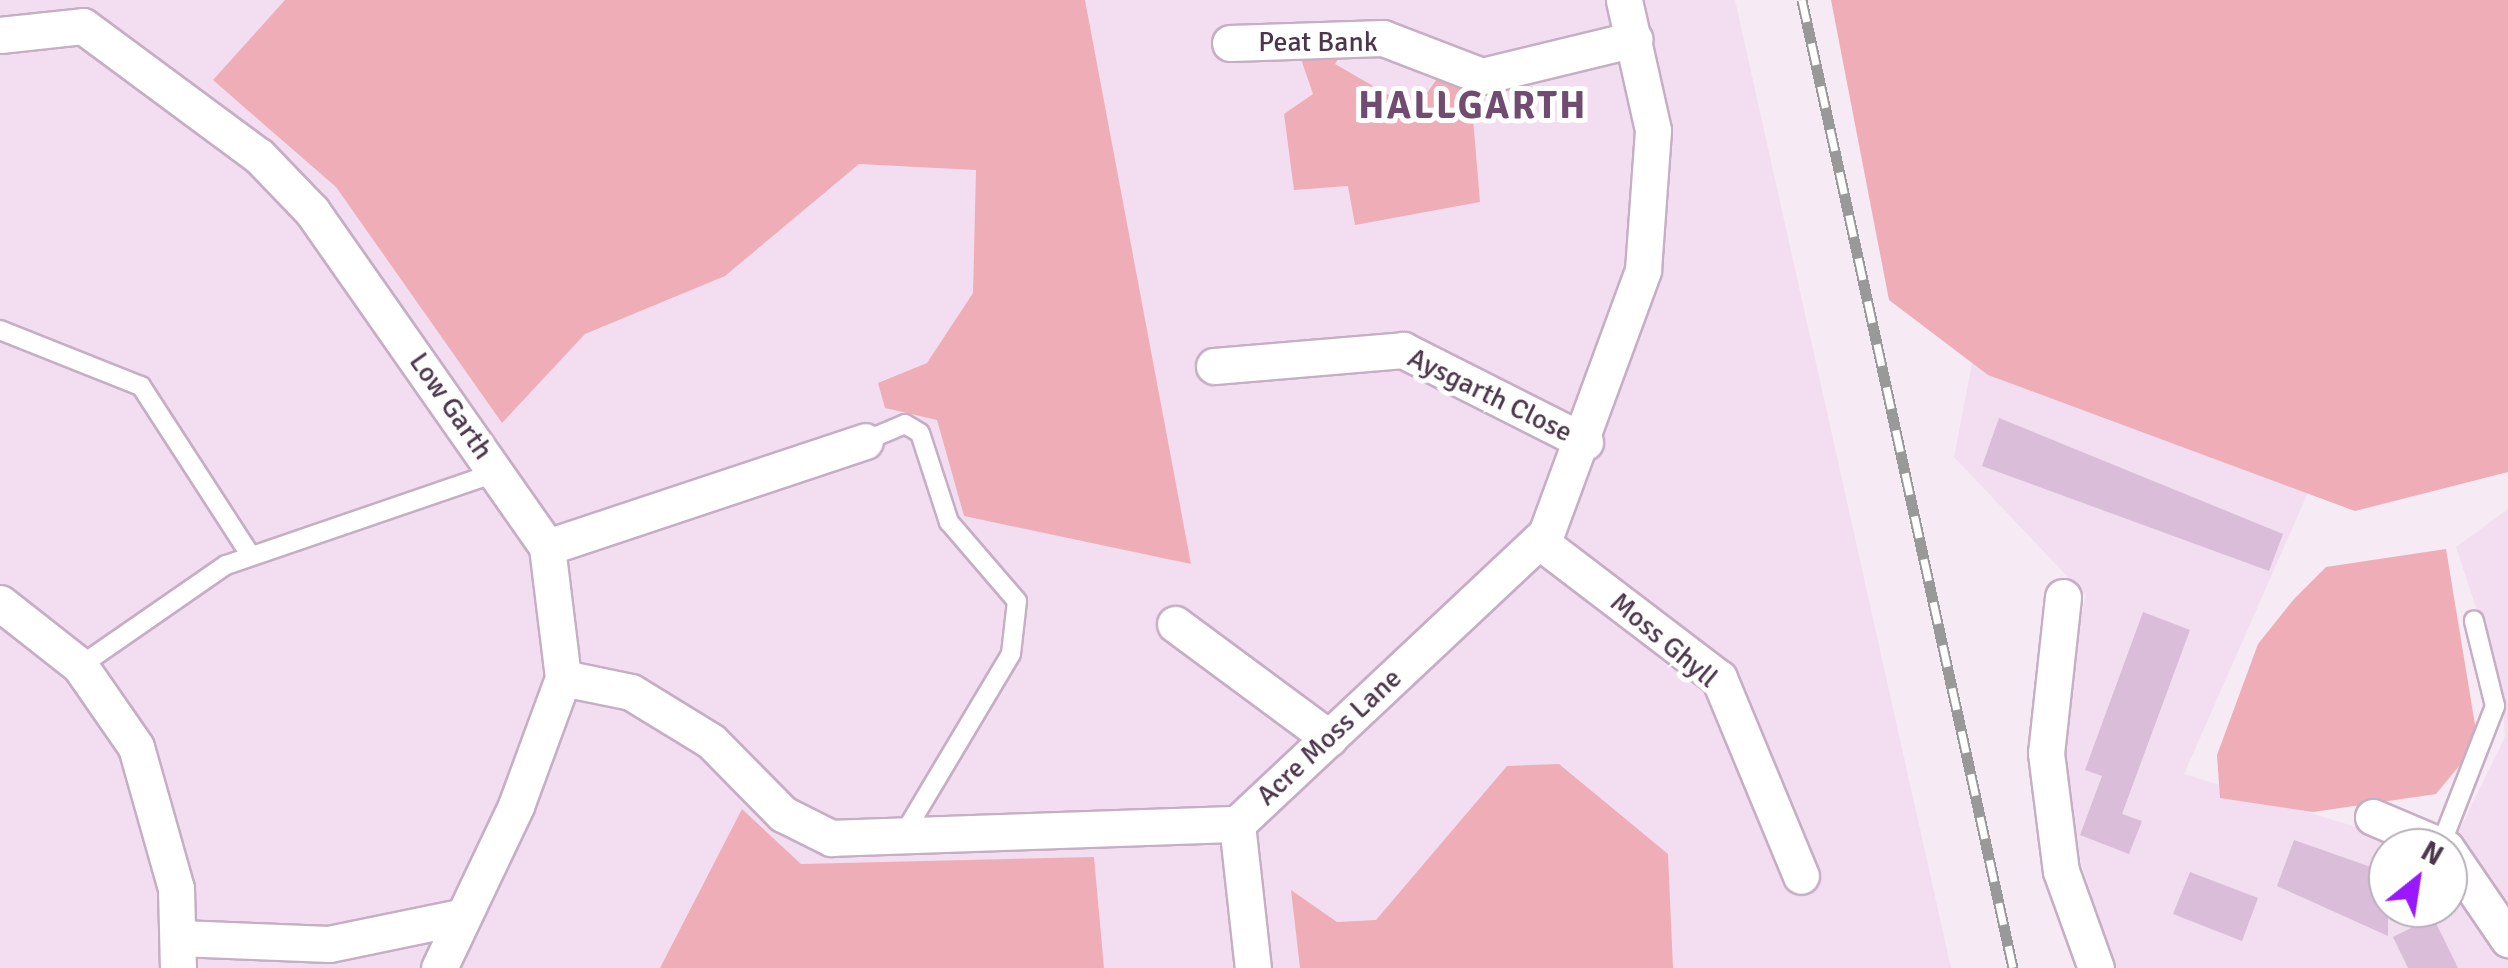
<!DOCTYPE html>
<html>
<head>
<meta charset="utf-8">
<style>
  body { margin:0 }
  #map { position:relative; width:2508px; height:968px; overflow:hidden; background:#f6eaf5; font-family:Signika,sans-serif }
  div>[style] { position:absolute }
  .residential>* { inset:0; background:#f2def0 }
  .green>* { inset:0; background:#efaeb7 }
  .building>* { inset:0; background:#dabdd9 }
  .roads { filter:drop-shadow(2px 0 #c6aec4) drop-shadow(-2px 0 #c6aec4) drop-shadow(0 2px #c6aec4) drop-shadow(0 -2px #c6aec4) }
  .lane>* { height:18px; margin:-9px; padding:0 9px; transform-origin:9px; border-radius:9px; background:#fff }
  .street>* { height:35px; margin:-17.5px; padding:0 17.5px; transform-origin:17.5px; border-radius:17.5px; background:#fff }
  .rail>* { height:11px; margin-top:-5.5px; transform-origin:0; background:repeating-linear-gradient(90deg,#fff 0 22px,#999 0 44px); box-sizing:border-box; border-block:2px solid #999 }
  span { translate:-50% -50%; white-space:nowrap; text-align:center; line-height:1.15; -webkit-text-stroke:10px #fff; paint-order:stroke }
  .street-label { font-size:28px; color:#4c364b }
  .district-label { font-size:38px; color:#704c70; font-weight:700; letter-spacing:2.5px }
  .north { position:absolute; left:2368px; top:828px; width:100px; height:100px; box-sizing:border-box; background:#fff; border:2px solid #b7afb7; border-radius:50%; rotate:30deg; font-size:28px; font-weight:700; line-height:40px; text-align:center; color:#4c364b }
  .north::after { content:''; display:block; margin:auto; width:35px; height:45px; background:#9a18ff; clip-path:polygon(50% 0,100% 100%,50% 72%,0 100%) }
</style>
</head>
<body>
<div id="map">
  <div class="residential">
    <i style="clip-path:polygon(0 0,1735px 0,1951px 968px,0 968px)"></i>
    <i style="clip-path:polygon(1975px 348px,2314px 479px,2184px 774px,2424px 848px,2388px 848px,2388px 908px,2448px 908px,2448px 853px,2505px 737px,2502px 686px,2456px 547px,2508px 509px,2508px 968px,2114px 968px,2054px 775px,2057px 717px,2086px 596px,1954px 457px)"></i>
  </div>
  <div class="green">
    <i style="clip-path:polygon(285px 0,1085px 0,1191px 564px,964px 516px,937px 420px,885px 408px,878px 383px,927px 363px,973px 293px,976px 170px,859px 164px,725px 276px,585px 334px,502px 423px,336px 187px,213px 80px)"></i>
    <i style="clip-path:polygon(1831px 0,2508px 0,2508px 472px,2355px 511px,1988px 375px,1889px 300px)"></i>
    <i style="clip-path:polygon(1346px 46px,1335px 64px,1415px 110px,1439px 76px,1470px 82px,1480px 202px,1355px 225px,1348px 186px,1294px 190px,1284px 114px,1313px 94px,1301px 59px,1310px 48px)"></i>
    <i style="clip-path:polygon(2446px 549px,2478px 743px,2436px 794px,2313px 812px,2220px 798px,2217px 755px,2258px 644px,2294px 599px,2326px 567px)"></i>
    <i style="clip-path:polygon(1559px 764px,1668px 854px,1673px 968px,1300px 968px,1291px 890px,1337px 922px,1376px 920px,1507px 766px)"></i>
    <i style="clip-path:polygon(742px 809px,801px 864px,1094px 857px,1104px 968px,660px 968px)"></i>
  </div>
  <div class="building">
    <i style="clip-path:polygon(1999px 418px,2283px 534px,2269px 571px,1982px 466px)"></i>
    <i style="clip-path:polygon(2143px 612px,2190px 630px,2122px 814px,2142px 821px,2129px 854px,2080px 835px,2102px 776px,2085px 770px)"></i>
    <i style="clip-path:polygon(2294px 840px,2388px 873px,2388px 936px,2277px 886px)"></i>
    <i style="clip-path:polygon(2190px 872px,2258px 898px,2242px 941px,2173px 914px)"></i>
    <i style="clip-path:polygon(2433px 917px,2458px 968px,2408px 968px,2393px 937px)"></i>
  </div>
  <div class="roads">
    <div class="lane">
      <i style="left:0;top:330px;width:152px;rotate:21.7deg"></i>
      <i style="left:141px;top:386px;width:202px;rotate:57.1deg"></i>
      <i style="left:865px;top:441px;width:43px;rotate:-23deg"></i>
      <i style="left:905px;top:424px;width:17px;rotate:31deg"></i>
      <i style="left:920px;top:433px;width:94px;rotate:72deg"></i>
      <i style="left:949px;top:522px;width:104px;rotate:49.3deg"></i>
      <i style="left:1017px;top:601px;width:53px;rotate:96.5deg"></i>
      <i style="left:1011px;top:654px;width:211px;rotate:120.8deg"></i>
      <i style="left:80px;top:666px;width:178px;rotate:-34.7deg"></i>
      <i style="left:226px;top:565px;width:287px;rotate:-18.9deg"></i>
      <i style="left:2442px;top:842px;width:146px;rotate:-68.7deg"></i>
      <i style="left:2495px;top:706px;width:88px;rotate:-103.9deg"></i>
    </div>
    <div class="street">
      <i style="left:0;top:35px;width:83px;rotate:-6.2deg"></i>
      <i style="left:83px;top:26px;width:219px;rotate:36.5deg"></i>
      <i style="left:259px;top:156px;width:76px;rotate:46.1deg"></i>
      <i style="left:312px;top:211px;width:410px;rotate:55deg"></i>
      <i style="left:547px;top:547px;width:132px;rotate:83deg"></i>
      <i style="left:563px;top:678px;width:136px;rotate:110.2deg"></i>
      <i style="left:516px;top:806px;width:179px;rotate:115.4deg"></i>
      <i style="left:1230px;top:43px;width:153px;rotate:-1.9deg"></i>
      <i style="left:1383px;top:38px;width:106px;rotate:21deg"></i>
      <i style="left:1482px;top:76px;width:157px;rotate:-13.6deg"></i>
      <i style="left:1214px;top:366px;width:190px;rotate:-4.8deg"></i>
      <i style="left:1403px;top:350px;width:204px;rotate:26.8deg"></i>
      <i style="left:1539px;top:541px;width:226px;rotate:37.3deg"></i>
      <i style="left:1719px;top:678px;width:214px;rotate:67.5deg"></i>
      <i style="left:547px;top:547px;width:335px;rotate:-18.4deg"></i>
      <i style="left:2063px;top:597px;width:157px;rotate:96.2deg"></i>
      <i style="left:2046px;top:753px;width:119px;rotate:82.8deg"></i>
      <i style="left:2061px;top:871px;width:103px;rotate:70.2deg"></i>
      <i style="left:0;top:603px;width:102px;rotate:38.2deg"></i>
      <i style="left:80px;top:666px;width:98px;rotate:55.3deg"></i>
      <i style="left:136px;top:747px;width:147px;rotate:74.2deg"></i>
      <i style="left:176px;top:888px;width:80px;rotate:88.6deg"></i>
      <i style="left:1175px;top:624px;width:192px;rotate:36.5deg"></i>
      <i style="left:563px;top:678px;width:69px;rotate:11.6deg"></i>
      <i style="left:631px;top:692px;width:94px;rotate:31.5deg"></i>
      <i style="left:711px;top:741px;width:103px;rotate:45.4deg"></i>
      <i style="left:783px;top:814px;width:54px;rotate:26.6deg"></i>
      <i style="left:831px;top:838px;width:406px;rotate:-2deg"></i>
      <i style="left:1237px;top:824px;width:424px;rotate:-43.2deg"></i>
      <i style="left:1546px;top:534px;width:281px;rotate:-69.8deg"></i>
      <i style="left:1643px;top:270px;width:140px;rotate:-85.9deg"></i>
      <i style="left:1653px;top:130px;width:133px;rotate:-102.6deg"></i>
      <i style="left:2373px;top:817px;width:79px;rotate:23deg"></i>
      <i style="left:1237px;top:824px;width:145px;rotate:83.7deg"></i>
      <i style="left:2448px;top:851px;width:107px;rotate:55.7deg"></i>
      <i style="left:179px;top:938px;width:150px;rotate:2.3deg"></i>
      <i style="left:329px;top:944px;width:133px;rotate:-11.7deg"></i>
    </div>
  </div>
  <div class="rail">
    <i style="left:1802px;top:0;width:991px;rotate:77.7deg"></i>
  </div>
  <div class="street-label">
    <span style="left:1318px;top:42px">Peat Bank</span>
    <span style="left:1490px;top:395px;rotate:26deg">Aysgarth Close</span>
    <span style="left:451px;top:406px;rotate:55deg">Low Garth</span>
    <span style="left:1664px;top:640px;rotate:40deg">Moss Ghyll</span>
    <span style="left:1329px;top:737px;rotate:-43deg">Acre Moss Lane</span>
  </div>
  <div class="district-label">
    <span style="left:1473px;top:106px">HALLGARTH</span>
  </div>
  <div class="north">N</div>
</div>
</body>
</html>
